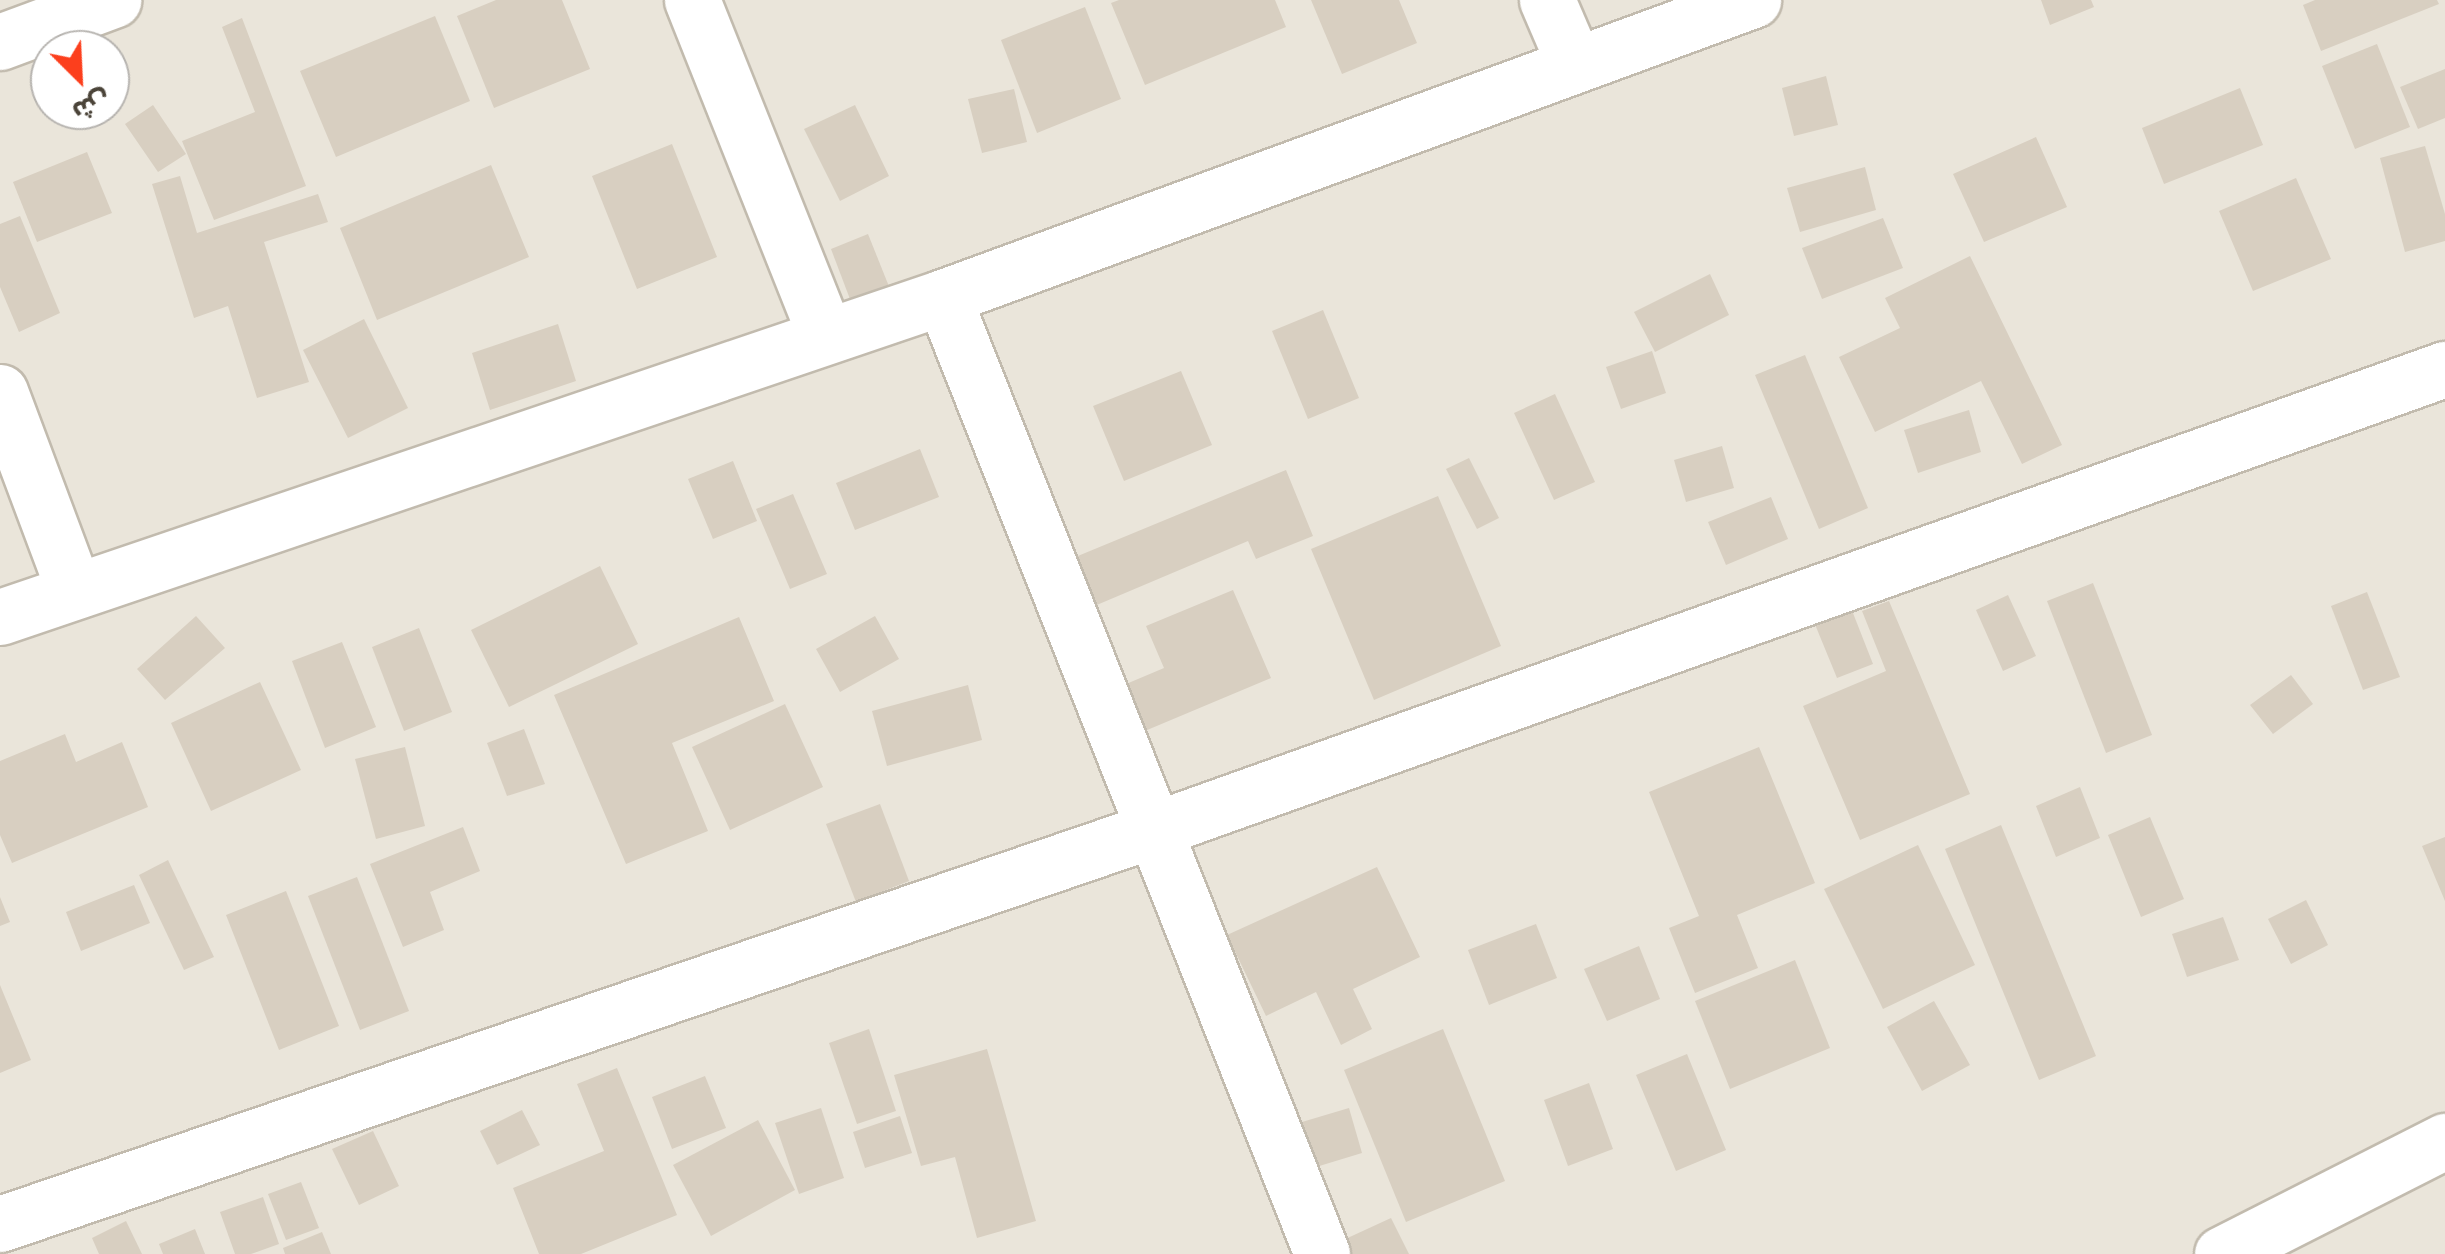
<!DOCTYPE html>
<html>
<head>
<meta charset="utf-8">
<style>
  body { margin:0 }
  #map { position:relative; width:2445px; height:1254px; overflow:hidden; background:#f6f3ec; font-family:"Source Sans 3","Noto Sans Arabic",sans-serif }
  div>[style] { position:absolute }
  .residential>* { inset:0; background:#eae5da }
  .building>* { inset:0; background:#d8cfc1 }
  .roads { filter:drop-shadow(2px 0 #c2bbae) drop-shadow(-2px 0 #c2bbae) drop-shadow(0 2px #c2bbae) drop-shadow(0 -2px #c2bbae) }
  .minor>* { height:55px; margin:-27.5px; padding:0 27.5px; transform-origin:27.5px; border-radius:27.5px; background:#fff }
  span { translate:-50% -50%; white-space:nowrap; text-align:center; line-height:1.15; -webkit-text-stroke:8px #fff; paint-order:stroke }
  .north { position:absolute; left:30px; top:30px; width:100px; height:100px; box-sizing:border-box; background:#fff; border:2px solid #b7b4b0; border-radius:50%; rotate:156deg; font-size:28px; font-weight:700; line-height:40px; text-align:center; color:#4b4439 }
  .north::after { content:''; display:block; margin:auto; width:35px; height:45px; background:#fc3f1d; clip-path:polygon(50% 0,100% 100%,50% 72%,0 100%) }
</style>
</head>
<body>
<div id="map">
  <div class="residential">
    <i style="clip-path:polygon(evenodd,0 0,2445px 0,2445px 1254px,0 1254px,0 0,50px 50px,110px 50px,110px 110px,50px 110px,50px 50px)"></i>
  </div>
  <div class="building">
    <i style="clip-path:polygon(496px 0,562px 0,590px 69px,494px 108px,457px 16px)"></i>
    <i style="clip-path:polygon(1119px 0,1275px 0,1286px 27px,1145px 85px,1111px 3px)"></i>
    <i style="clip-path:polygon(1311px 0,1399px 0,1417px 43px,1342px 74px)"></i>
    <i style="clip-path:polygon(2041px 0,2091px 0,2094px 7px,2050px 25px)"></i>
    <i style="clip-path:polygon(2315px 0,2437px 0,2439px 4px,2321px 51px,2303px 5px)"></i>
    <i style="clip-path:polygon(1085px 7px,1121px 99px,1037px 133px,1001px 40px)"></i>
    <i style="clip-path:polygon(435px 16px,470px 101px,336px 157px,300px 71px)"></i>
    <i style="clip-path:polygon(242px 18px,306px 186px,214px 220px,182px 141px,255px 112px,222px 27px)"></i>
    <i style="clip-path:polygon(2377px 44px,2410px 127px,2355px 149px,2322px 66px)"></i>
    <i style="clip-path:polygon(2445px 69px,2445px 118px,2418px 129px,2400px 87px)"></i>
    <i style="clip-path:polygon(1826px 76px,1838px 125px,1794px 136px,1782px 88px)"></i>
    <i style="clip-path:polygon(2240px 88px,2263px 145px,2164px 184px,2142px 128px)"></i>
    <i style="clip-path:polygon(1014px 89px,1027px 142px,982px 153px,968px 99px)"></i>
    <i style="clip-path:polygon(153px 105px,186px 154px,158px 172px,125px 124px)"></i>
    <i style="clip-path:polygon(855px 105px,889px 176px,840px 201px,804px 129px)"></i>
    <i style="clip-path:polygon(2036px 137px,2067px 207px,1984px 242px,1953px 174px)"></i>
    <i style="clip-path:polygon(672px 144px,717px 257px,637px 289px,592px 176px)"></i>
    <i style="clip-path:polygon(2425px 146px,2445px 214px,2445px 241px,2405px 252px,2380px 158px)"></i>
    <i style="clip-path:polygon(87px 152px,112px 213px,37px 242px,13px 182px)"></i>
    <i style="clip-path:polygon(491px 165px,529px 257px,377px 320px,340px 228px)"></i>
    <i style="clip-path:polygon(1865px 167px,1876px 210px,1800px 232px,1787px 188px)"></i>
    <i style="clip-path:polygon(180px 176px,197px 233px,318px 194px,328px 222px,264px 242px,309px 382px,257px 398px,228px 306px,194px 318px,152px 184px)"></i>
    <i style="clip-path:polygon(2296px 178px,2331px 259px,2253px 291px,2219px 211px)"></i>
    <i style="clip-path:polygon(20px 216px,60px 313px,19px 332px,0 287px,0 224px)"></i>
    <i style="clip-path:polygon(1883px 218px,1903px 268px,1822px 299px,1802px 248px)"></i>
    <i style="clip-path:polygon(868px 234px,894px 299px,856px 315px,831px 249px)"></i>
    <i style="clip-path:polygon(1970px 256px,2062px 445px,2022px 464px,1981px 381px,1875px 432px,1839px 357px,1900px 328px,1885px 298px)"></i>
    <i style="clip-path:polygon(1710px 274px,1729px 315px,1655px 352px,1634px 312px)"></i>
    <i style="clip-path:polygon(1323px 310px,1359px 398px,1308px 419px,1272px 331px)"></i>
    <i style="clip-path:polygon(364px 319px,408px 408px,348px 438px,303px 350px)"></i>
    <i style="clip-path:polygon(558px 324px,576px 381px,490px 410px,472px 353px)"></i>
    <i style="clip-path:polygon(1652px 351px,1666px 393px,1621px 409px,1606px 367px)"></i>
    <i style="clip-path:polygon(1805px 355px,1868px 508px,1819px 529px,1755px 375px)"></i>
    <i style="clip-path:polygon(1181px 371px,1212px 445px,1124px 481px,1093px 406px)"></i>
    <i style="clip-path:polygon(1555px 394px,1595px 482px,1554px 500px,1514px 413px)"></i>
    <i style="clip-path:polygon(1969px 410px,1981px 452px,1918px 473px,1904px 430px)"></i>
    <i style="clip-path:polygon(1722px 446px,1734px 488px,1686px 502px,1674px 460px)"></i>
    <i style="clip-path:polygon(920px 449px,939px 497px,855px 530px,836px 483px)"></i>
    <i style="clip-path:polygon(1469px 458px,1499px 518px,1477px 529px,1446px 469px)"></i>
    <i style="clip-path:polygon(733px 461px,757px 521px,713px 539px,688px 479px)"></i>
    <i style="clip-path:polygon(1286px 470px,1313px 536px,1256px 559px,1248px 541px,1092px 607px,1073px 558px)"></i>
    <i style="clip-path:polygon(793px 494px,827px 574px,790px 589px,756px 509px)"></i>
    <i style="clip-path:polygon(1438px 496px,1501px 646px,1374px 700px,1311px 549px)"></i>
    <i style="clip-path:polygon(1771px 497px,1788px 539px,1726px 565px,1708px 522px)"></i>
    <i style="clip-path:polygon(600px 566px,638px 644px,509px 707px,471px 630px)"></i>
    <i style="clip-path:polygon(2093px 583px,2152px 735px,2106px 753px,2047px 601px)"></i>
    <i style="clip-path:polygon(1233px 590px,1271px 678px,1140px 733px,1119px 687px,1164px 668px,1146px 626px)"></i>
    <i style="clip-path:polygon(2367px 592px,2400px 677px,2363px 690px,2331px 606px)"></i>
    <i style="clip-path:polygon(2008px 595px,2036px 656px,2003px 671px,1976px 610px)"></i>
    <i style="clip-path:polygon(1889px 601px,1970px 794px,1860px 840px,1803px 706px,1886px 671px,1862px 611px)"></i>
    <i style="clip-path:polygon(1851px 608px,1873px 664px,1837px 678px,1814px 622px)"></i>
    <i style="clip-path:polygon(196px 616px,225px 648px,165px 700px,137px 669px)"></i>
    <i style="clip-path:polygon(875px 616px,899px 659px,840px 692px,816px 649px)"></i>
    <i style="clip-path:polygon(739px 617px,774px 701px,672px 743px,708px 831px,626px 864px,554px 695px)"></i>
    <i style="clip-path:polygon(419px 628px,452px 712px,404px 731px,372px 647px)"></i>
    <i style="clip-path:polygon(342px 642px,376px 727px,325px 748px,292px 661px)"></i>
    <i style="clip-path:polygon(2291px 675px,2313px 704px,2273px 734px,2250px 705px)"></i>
    <i style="clip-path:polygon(260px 682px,301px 770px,211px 811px,171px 723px)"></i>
    <i style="clip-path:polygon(968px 685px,982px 740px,887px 766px,872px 711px)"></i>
    <i style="clip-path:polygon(785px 704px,823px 787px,730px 830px,692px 747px)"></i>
    <i style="clip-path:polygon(524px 729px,545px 784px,507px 796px,487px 743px)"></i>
    <i style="clip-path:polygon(65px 734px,76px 762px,122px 742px,148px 807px,12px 863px,0 835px,0 761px)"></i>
    <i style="clip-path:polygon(405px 747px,425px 826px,376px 839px,355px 759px)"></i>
    <i style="clip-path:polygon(1759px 747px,1815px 883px,1737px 915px,1758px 968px,1695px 993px,1669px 928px,1699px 916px,1649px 792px)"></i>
    <i style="clip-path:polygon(2080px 787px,2100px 838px,2056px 857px,2036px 806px)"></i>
    <i style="clip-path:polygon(880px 804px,909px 881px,856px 902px,826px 824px)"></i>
    <i style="clip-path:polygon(2150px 817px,2184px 899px,2141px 917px,2108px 835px)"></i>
    <i style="clip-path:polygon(2001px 825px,2096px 1056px,2039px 1080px,1945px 849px)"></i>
    <i style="clip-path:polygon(463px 827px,480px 871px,430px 892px,444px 930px,403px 947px,370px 864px)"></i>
    <i style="clip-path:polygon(2445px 837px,2445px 901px,2422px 846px)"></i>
    <i style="clip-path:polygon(1918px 845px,1975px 965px,1883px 1009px,1824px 889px)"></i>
    <i style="clip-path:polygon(168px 860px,214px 957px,184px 970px,139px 875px)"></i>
    <i style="clip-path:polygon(1377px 867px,1420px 957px,1353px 989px,1372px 1029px,1341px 1045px,1316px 992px,1266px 1016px,1227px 935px)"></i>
    <i style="clip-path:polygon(357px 877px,409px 1011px,360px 1030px,308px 896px)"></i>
    <i style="clip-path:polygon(134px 885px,150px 923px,81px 951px,66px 912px)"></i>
    <i style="clip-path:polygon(286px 891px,339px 1026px,279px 1050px,226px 915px)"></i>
    <i style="clip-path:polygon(0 897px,10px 922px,0 926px)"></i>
    <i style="clip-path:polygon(2306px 900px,2328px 945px,2291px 964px,2268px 919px)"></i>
    <i style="clip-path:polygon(2223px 917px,2239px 960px,2187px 977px,2172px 934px)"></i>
    <i style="clip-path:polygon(1536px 924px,1557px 978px,1489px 1005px,1468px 950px)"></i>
    <i style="clip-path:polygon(1639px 946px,1660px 999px,1607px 1021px,1584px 969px)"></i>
    <i style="clip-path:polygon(1795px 960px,1830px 1048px,1730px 1089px,1695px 1001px)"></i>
    <i style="clip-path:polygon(0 985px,31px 1060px,0 1073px)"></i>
    <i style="clip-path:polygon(1934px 1001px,1970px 1065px,1922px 1091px,1887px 1027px)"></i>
    <i style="clip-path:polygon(869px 1029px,896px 1111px,857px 1124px,829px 1043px)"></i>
    <i style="clip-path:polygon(1443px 1029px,1505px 1181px,1406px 1222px,1344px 1070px)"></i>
    <i style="clip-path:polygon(987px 1049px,1036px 1221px,977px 1238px,955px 1157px,921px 1166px,894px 1075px)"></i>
    <i style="clip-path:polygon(1687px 1054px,1726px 1150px,1676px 1171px,1636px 1075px)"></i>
    <i style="clip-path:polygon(617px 1068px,677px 1215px,581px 1254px,539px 1254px,513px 1188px,604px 1151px,577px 1084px)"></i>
    <i style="clip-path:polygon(705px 1076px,726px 1128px,672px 1149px,652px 1097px)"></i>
    <i style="clip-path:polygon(1589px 1083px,1613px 1149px,1568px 1166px,1544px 1100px)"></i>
    <i style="clip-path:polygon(821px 1108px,844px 1178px,799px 1194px,775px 1123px)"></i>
    <i style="clip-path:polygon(1349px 1108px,1362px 1153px,1316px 1167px,1302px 1122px)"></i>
    <i style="clip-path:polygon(522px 1110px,540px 1145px,497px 1165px,480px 1131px)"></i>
    <i style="clip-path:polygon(900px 1116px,912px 1153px,865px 1168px,853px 1132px)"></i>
    <i style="clip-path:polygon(758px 1120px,795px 1190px,711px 1236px,673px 1165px)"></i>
    <i style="clip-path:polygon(373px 1131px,399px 1186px,359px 1205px,332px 1149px)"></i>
    <i style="clip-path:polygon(301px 1182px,319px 1228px,286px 1240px,268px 1194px)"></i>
    <i style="clip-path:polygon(263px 1197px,279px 1244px,251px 1254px,235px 1254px,220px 1212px)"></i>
    <i style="clip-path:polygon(1391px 1218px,1409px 1254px,1348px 1254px,1341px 1241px)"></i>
    <i style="clip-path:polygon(126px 1221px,142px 1254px,99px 1254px,92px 1238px)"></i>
    <i style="clip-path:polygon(195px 1229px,205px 1254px,163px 1254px,159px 1244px)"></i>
    <i style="clip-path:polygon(322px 1232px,331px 1254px,285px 1254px,283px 1248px)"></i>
  </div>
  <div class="roads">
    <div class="minor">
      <i style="left:692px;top:0;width:360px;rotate:68.3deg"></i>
      <i style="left:1547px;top:0;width:69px;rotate:66.8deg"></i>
      <i style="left:0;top:42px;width:121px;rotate:-20.4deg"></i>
      <i style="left:943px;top:297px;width:1029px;rotate:68.39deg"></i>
      <i style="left:0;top:392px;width:211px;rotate:69.5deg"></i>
      <i style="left:0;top:617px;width:996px;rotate:-18.74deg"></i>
      <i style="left:943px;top:297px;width:863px;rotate:-20.14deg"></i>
      <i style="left:0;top:1224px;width:1218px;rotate:-18.87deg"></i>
      <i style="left:1153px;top:830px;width:1372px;rotate:-19.64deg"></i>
      <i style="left:2222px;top:1254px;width:250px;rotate:-26.9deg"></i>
    </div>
  </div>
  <div class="north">ش</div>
</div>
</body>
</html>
